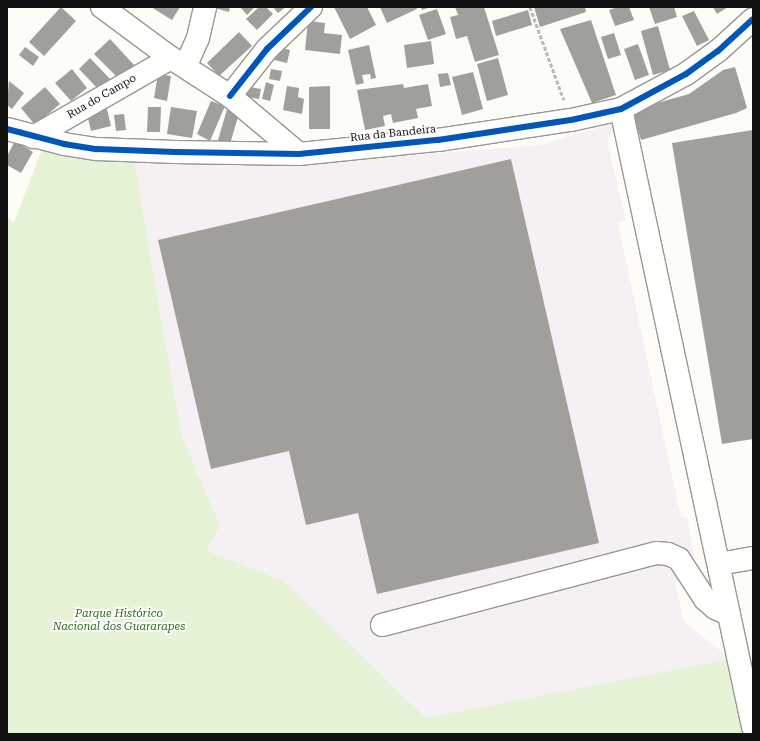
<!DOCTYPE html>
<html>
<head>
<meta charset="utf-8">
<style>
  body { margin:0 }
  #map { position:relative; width:760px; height:741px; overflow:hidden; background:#fdfcf7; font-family:"Roboto Serif",serif }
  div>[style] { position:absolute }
  .industrial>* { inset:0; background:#f5f0f3 }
  .green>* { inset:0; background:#e7f3d7 }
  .building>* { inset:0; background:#a19f9c }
  .path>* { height:2.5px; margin-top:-1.25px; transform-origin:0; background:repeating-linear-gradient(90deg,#b9b9b8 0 4px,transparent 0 6px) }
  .roads { filter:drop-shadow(1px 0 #979795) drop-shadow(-1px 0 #979795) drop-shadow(0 1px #979795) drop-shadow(0 -1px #979795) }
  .minor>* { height:22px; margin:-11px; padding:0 11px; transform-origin:11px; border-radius:11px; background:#fffffe }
  .cycleway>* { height:6px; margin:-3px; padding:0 3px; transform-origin:3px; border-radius:3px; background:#0057b8 }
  span { translate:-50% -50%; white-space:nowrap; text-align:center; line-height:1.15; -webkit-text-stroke:4px #fff; paint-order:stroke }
  .street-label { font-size:11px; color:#111 }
  .park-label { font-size:11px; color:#2f6b1f; font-style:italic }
  .frame { position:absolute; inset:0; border:8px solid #111; pointer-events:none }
</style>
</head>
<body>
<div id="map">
  <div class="industrial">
    <i style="clip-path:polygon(617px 122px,607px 142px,626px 220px,618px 223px,681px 517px,687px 517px,698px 577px,675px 583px,684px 622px,731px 659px,414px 734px,284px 581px,207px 551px,220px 524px,181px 434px,133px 153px,295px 165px,540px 145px)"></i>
  </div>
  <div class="green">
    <i style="clip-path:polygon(45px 142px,133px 153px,181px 434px,220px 525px,207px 551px,284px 581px,426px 718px,731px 659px,747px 734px,7px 734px,7px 217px,14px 222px)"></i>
  </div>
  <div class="building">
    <i style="clip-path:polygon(61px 7px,76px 21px,44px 56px,29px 42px)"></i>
    <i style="clip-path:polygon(151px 7px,180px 7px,172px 20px)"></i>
    <i style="clip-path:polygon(211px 7px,230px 7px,229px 12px)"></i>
    <i style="clip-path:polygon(240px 7px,255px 7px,247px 15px)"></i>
    <i style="clip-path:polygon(259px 7px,266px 7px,273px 14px,257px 30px,246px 19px)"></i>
    <i style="clip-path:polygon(273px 7px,286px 7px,278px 13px)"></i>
    <i style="clip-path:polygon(334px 7px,367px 7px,376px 25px,350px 39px)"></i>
    <i style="clip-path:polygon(380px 7px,416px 7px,417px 9px,387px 23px)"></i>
    <i style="clip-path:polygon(421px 7px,431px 7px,422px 10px)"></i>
    <i style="clip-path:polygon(455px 7px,484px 7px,499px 55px,475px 62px,467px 36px,456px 39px,450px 17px,458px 15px)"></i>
    <i style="clip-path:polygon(534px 7px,585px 7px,586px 12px,540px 27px)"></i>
    <i style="clip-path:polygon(618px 7px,629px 7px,634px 20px,615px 26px,609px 10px)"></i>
    <i style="clip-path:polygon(649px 7px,674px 7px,677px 17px,655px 24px)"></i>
    <i style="clip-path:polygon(713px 7px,728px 7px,717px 14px)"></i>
    <i style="clip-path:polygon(437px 9px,446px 34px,428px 40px,419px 15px)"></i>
    <i style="clip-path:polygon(528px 10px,532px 25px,496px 36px,492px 21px)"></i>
    <i style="clip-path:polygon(694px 11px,709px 40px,697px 46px,682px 16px)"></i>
    <i style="clip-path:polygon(591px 20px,616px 95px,592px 103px,560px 29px)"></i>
    <i style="clip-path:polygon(308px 21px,325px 23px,324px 33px,342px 35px,340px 54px,305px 50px)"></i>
    <i style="clip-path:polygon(658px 26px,670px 70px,653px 75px,641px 31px)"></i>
    <i style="clip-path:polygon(239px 32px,252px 46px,219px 76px,207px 63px)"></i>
    <i style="clip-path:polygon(614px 33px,621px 55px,608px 59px,601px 37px)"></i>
    <i style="clip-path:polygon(110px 39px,135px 66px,120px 80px,94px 54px)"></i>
    <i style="clip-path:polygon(431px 41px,434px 64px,407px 68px,404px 45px)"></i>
    <i style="clip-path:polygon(638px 44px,649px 75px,635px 80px,624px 49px)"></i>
    <i style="clip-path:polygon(369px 45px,376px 78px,371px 79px,370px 74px,362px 75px,364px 83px,356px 85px,348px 50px)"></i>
    <i style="clip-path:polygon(273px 46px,290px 50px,287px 63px,270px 59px)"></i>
    <i style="clip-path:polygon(25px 47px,39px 57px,33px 66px,19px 55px)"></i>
    <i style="clip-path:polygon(90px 58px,111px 80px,100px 91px,79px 69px)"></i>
    <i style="clip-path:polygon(498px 58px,508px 95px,487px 101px,477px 64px)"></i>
    <i style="clip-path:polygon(735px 67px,747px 108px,736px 113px,641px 140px,632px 110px,689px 94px,723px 70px)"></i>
    <i style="clip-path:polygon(72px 69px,87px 88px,71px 101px,55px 83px)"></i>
    <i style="clip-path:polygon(271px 69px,282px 71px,280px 81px,269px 79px)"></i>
    <i style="clip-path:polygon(473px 72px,483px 109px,462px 115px,452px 77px)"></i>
    <i style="clip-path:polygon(448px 73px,451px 85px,440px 87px,438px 74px)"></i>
    <i style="clip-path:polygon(158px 74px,171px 76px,167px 101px,154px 98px)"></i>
    <i style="clip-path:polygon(9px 81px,24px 93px,12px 109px,7px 105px)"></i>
    <i style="clip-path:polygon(266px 82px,274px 85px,270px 101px,262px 99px)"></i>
    <i style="clip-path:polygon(403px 84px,404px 88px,428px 84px,432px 106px,416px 109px,418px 118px,393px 123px,391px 114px,383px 116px,385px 126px,365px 130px,357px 90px)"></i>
    <i style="clip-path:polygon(244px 86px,261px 89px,259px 99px,242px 96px)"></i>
    <i style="clip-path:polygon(287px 86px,299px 88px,298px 97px,304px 99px,302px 114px,283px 110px)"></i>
    <i style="clip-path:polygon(330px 86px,330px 129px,309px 129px,309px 87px)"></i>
    <i style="clip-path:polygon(45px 87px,60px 104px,35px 125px,21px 108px)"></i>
    <i style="clip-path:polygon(211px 101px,225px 106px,210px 141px,197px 134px)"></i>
    <i style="clip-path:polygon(106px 105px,111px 126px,91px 131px,86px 110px)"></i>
    <i style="clip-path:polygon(228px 106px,240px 110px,230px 144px,218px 140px)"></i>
    <i style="clip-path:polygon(148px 107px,161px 107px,160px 132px,147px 132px)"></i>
    <i style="clip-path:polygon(171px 107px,197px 111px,192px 138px,167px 134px)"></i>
    <i style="clip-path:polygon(124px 114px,126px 130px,116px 131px,114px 115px)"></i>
    <i style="clip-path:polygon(753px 130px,753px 439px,722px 444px,672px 143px)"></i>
    <i style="clip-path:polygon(15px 141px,33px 152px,21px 173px,7px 165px,7px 156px)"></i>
    <i style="clip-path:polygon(511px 159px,599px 543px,377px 594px,358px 513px,306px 525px,289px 451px,211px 469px,158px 240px)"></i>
  </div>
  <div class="path">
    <i style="left:530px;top:7px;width:99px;rotate:69.9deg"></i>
  </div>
  <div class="roads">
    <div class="minor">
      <i style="left:102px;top:7px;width:86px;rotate:36.5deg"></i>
      <i style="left:171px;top:58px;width:70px;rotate:32.8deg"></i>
      <i style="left:230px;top:96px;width:90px;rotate:40deg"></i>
      <i style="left:186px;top:65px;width:30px;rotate:-66deg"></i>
      <i style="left:198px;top:38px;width:32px;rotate:-77deg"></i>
      <i style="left:230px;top:96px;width:60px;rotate:-51.8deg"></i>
      <i style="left:267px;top:49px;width:61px;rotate:-43.7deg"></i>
      <i style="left:621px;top:109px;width:632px;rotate:77.94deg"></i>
      <i style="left:7px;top:129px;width:59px;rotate:14.7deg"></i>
      <i style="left:64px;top:144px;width:33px;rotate:9deg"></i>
      <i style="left:97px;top:149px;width:78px;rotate:2.2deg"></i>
      <i style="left:175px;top:152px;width:124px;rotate:0.9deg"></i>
      <i style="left:299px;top:154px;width:140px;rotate:-5.8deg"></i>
      <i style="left:438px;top:140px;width:134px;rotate:-8.6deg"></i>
      <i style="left:571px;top:120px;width:51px;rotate:-12.4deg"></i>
      <i style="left:621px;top:109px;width:74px;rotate:-28.3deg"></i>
      <i style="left:686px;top:74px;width:39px;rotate:-36deg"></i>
      <i style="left:718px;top:51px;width:47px;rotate:-42.4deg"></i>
      <i style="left:33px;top:137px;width:159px;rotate:-29.8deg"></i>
      <i style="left:719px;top:564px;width:35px;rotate:-10deg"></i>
      <i style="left:382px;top:625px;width:284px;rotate:-14.7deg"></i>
      <i style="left:657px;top:553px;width:11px;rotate:5deg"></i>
      <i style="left:668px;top:554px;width:12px;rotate:24deg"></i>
      <i style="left:679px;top:559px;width:48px;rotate:57deg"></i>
      <i style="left:705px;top:599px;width:13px;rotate:42deg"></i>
      <i style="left:715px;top:608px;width:15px;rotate:23deg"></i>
    </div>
  </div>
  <div class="cycleway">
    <i style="left:230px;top:96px;width:60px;rotate:-51.8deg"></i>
    <i style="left:267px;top:49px;width:61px;rotate:-43.7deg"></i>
    <i style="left:7px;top:129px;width:59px;rotate:14.7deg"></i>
    <i style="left:64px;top:144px;width:33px;rotate:9deg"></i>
    <i style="left:97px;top:149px;width:78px;rotate:2.2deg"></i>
    <i style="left:175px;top:152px;width:124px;rotate:0.9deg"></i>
    <i style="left:299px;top:154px;width:140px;rotate:-5.8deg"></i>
    <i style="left:438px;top:140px;width:134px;rotate:-8.6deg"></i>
    <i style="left:571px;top:120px;width:51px;rotate:-12.4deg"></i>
    <i style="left:621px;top:109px;width:74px;rotate:-28.3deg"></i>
    <i style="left:686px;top:74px;width:39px;rotate:-36deg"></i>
    <i style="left:718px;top:51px;width:47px;rotate:-42.4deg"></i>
  </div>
  <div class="street-label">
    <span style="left:102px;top:97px;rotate:-30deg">Rua do Campo</span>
    <span style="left:393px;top:134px;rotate:-6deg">Rua da Bandeira</span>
  </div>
  <div class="park-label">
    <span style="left:119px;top:621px">Parque Histórico<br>Nacional dos Guararapes</span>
  </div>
  <div class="frame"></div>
</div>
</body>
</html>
